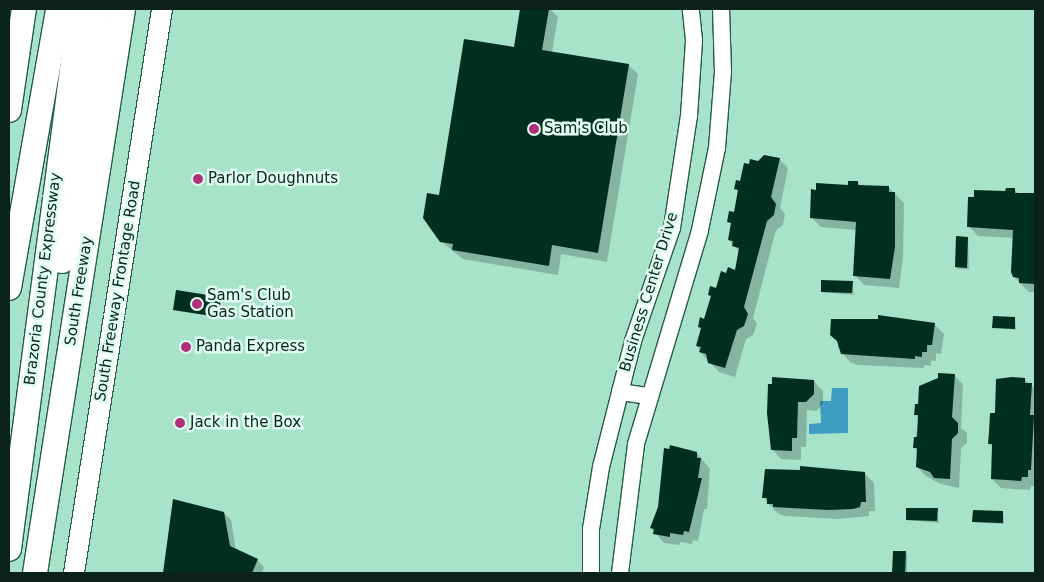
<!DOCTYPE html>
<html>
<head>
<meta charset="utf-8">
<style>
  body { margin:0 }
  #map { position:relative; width:1044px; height:582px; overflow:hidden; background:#a7e2cb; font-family:"DejaVu Sans",sans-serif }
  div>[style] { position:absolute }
  .water>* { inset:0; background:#3f9dc4 }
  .shadow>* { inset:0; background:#0003 }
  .building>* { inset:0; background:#002e21 }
  .roads { filter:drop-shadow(1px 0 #225c49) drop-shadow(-1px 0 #225c49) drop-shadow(0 1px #225c49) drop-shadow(0 -1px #225c49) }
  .minor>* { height:16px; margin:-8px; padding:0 8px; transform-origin:8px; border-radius:8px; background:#fff }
  .major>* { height:20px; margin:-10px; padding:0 10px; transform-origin:10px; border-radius:10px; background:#fff }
  .highway>* { height:24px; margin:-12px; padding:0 12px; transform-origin:12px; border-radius:12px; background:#fff }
  .dots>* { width:14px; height:14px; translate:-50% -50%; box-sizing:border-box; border:2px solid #defcef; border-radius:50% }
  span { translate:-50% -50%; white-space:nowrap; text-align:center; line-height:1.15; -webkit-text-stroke:5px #defcef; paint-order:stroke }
  .poi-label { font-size:15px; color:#0a221a }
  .left { translate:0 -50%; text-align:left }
  .street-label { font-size:15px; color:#0a221a }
  .frame { position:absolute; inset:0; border:10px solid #0a221a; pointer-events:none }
</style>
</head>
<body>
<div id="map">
  <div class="water">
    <i style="clip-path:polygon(832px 388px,848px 388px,848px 433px,809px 434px,809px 424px,821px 423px,820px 401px,831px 401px)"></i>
  </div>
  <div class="shadow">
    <i style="clip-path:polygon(521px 9px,550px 9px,558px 17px,552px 53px,628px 65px,638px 74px,607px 262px,561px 254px,558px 275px,463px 259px,441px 241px,440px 197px,515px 48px)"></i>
    <i style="clip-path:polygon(779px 159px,788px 168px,780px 208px,785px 214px,783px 225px,776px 230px,753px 318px,757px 324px,753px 335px,746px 339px,735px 377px,719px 372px,700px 352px,697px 345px,702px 329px,699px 326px,705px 320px,712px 298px,709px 295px,727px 274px,736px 271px,740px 252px,729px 240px,732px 225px,729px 221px,735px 214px,739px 192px,736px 189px,750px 165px)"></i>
    <i style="clip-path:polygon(857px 182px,861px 186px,889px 188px,904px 203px,903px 257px,899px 288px,864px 285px,855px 275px,856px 230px,821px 227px,811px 217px)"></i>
    <i style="clip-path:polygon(1015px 190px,1019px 194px,1035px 195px,1035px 292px,1029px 292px,1014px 277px,1014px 238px,978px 236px,969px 226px,1006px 193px)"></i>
    <i style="clip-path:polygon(968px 238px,969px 269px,958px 269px,956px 267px)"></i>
    <i style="clip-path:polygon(852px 282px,854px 295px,822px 292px)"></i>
    <i style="clip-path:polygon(221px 298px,220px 318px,174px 309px)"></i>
    <i style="clip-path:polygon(1015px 318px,1016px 330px,994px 327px)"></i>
    <i style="clip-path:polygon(934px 324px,944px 334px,941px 354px,936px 353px,936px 361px,931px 361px,931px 366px,924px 365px,924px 368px,858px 365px,851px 363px,838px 348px,838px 341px)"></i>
    <i style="clip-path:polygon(954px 375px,963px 384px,961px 428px,967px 433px,967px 443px,961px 448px,959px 488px,941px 484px,926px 476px,917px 467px,918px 451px,914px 448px,919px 418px,916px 415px,926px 383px)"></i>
    <i style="clip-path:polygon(1024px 379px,1035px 389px,1035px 486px,1031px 486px,1030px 490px,1001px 488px,992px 479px,993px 447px,990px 444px,996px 414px)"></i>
    <i style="clip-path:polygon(814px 381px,823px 391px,823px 404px,816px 411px,807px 410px,806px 447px,801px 447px,801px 460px,781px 459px,772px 449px,768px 413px)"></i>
    <i style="clip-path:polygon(697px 453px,710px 469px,707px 509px,704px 509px,698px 541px,693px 540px,692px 544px,680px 542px,679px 545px,664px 543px,651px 528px)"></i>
    <i style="clip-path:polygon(801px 467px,864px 473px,874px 483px,875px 511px,869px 511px,869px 516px,838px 519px,784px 516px,777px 513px,763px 497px,801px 471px)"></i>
    <i style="clip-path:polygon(937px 510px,939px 523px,907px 520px)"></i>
    <i style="clip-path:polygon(1003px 512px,1004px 524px,974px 522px)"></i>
    <i style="clip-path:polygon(224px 513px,231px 520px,236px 550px,257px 560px,264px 567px,262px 573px,165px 573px)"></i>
    <i style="clip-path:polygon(894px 552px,907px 554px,907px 573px,894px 573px)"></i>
  </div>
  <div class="building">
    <i style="clip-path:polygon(520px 9px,549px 9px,542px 50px,629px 64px,598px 253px,552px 245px,549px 266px,452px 250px,453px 244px,440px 242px,423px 218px,427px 193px,439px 195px,464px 39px,514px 47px)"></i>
    <i style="clip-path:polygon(764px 155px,780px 158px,771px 197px,776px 204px,774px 215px,767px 221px,744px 307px,748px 314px,744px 326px,737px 330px,725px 368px,708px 363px,706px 354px,699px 352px,701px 347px,696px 346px,701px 328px,698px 327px,700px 317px,704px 319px,711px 296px,708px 295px,710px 286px,716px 288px,721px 271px,726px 273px,728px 267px,735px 270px,739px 248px,732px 246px,733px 241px,728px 240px,731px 223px,727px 222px,729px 211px,734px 212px,738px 190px,734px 189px,736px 180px,740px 181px,744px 163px,749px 164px,750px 159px,758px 161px)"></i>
    <i style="clip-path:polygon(848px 181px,858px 181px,858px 185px,889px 186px,889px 192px,895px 192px,895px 247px,890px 279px,853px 276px,856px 222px,810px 218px,811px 189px,816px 190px,816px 183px,848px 185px)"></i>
    <i style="clip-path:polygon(1006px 188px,1015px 188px,1015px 193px,1035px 193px,1035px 284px,1019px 283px,1019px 278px,1013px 277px,1011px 272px,1013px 230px,967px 227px,968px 197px,974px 197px,974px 190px,1005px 191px)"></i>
    <i style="clip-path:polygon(956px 236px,968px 237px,967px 268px,955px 267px)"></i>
    <i style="clip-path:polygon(821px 280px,853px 281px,852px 293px,821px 292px)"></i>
    <i style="clip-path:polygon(176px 290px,221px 297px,218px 317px,173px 310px)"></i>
    <i style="clip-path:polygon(878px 315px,935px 323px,932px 345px,927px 345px,927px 352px,922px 352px,922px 357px,915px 356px,915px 359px,841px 354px,837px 341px,830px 335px,831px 319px,878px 319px)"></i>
    <i style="clip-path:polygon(993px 316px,1015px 317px,1015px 329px,992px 328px)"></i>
    <i style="clip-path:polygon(938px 373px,955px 374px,952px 417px,958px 423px,958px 433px,952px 439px,950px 479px,934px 478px,930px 472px,916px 467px,917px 448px,913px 448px,914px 437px,917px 437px,918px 415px,914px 415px,915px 404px,918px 404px,919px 386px,938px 378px)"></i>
    <i style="clip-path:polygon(772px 377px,814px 380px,814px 394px,806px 402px,798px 402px,797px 438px,792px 438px,792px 451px,771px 450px,767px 413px,768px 384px,772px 384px)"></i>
    <i style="clip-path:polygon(1012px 377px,1025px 378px,1025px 383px,1032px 383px,1030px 415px,1034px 415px,1031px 470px,1028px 470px,1028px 477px,1022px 477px,1021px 481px,991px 479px,992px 444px,988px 444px,989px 432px,990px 413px,995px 413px,996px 379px)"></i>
    <i style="clip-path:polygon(670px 445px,697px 452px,697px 458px,701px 458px,698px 478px,702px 478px,689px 532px,684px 531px,683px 535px,670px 533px,670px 537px,653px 534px,654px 529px,650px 528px,658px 507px,664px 448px,669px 449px)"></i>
    <i style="clip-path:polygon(800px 466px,865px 472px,866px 502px,861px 502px,860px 507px,853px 509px,828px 510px,773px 507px,773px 504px,767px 504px,767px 498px,762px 498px,765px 469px,800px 470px)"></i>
    <i style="clip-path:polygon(173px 499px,224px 512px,230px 546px,258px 559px,252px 573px,163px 573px)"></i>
    <i style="clip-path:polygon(906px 508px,938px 508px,937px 521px,906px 520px)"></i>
    <i style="clip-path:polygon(973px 510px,1003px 511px,1003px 523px,972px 522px)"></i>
    <i style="clip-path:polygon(893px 551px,906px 551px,905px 573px,892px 573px)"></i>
  </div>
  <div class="roads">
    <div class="minor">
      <i style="left:620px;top:392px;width:29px;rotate:8deg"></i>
      <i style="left:591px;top:573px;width:44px;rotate:-90deg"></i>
      <i style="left:591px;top:529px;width:63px;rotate:-80.8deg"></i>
      <i style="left:601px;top:467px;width:130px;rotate:-75.7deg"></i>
      <i style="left:633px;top:341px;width:120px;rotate:-71deg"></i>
      <i style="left:672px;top:228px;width:113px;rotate:-81.4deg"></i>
      <i style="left:689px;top:116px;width:76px;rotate:-86.2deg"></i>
      <i style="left:694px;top:40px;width:31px;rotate:-96deg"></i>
      <i style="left:620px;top:573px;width:130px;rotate:-82.9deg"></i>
      <i style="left:636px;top:444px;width:223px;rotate:-73.3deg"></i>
      <i style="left:700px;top:230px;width:84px;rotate:-78.3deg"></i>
      <i style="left:717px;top:148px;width:76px;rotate:-85.5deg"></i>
      <i style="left:723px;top:72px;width:63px;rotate:-91.8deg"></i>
    </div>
    <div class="major">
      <i style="left:74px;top:573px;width:571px;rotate:-81.13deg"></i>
    </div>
    <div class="highway">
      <i style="left:9px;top:110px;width:102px;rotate:-81.6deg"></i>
      <i style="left:62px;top:261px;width:255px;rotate:-81.6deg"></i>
      <i style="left:9px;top:288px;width:283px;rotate:-80deg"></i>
      <i style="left:9px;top:549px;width:545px;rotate:-82.51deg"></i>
      <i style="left:35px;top:573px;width:571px;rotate:-81.13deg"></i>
    </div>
  </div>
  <div class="dots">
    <i style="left:534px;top:129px;background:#af2f7c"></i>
    <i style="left:198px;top:179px;background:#af2f7c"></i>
    <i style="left:197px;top:304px;background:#af2f7c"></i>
    <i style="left:186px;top:347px;background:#af2f7c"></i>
    <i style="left:180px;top:423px;background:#af2f7c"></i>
  </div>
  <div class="poi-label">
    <span class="left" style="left:544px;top:129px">Sam's Club</span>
    <span class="left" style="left:208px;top:179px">Parlor Doughnuts</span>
    <span class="left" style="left:207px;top:304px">Sam's Club<br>Gas Station</span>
    <span class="left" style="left:196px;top:347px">Panda Express</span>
    <span class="left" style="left:190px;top:423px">Jack in the Box</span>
  </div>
  <div class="street-label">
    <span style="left:43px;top:279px;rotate:-83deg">Brazoria County Expressway</span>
    <span style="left:79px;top:291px;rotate:-81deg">South Freeway</span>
    <span style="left:118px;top:291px;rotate:-81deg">South Freeway Frontage Road</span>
    <span style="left:649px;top:292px;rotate:-73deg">Business Center Drive</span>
  </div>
  <div class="frame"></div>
</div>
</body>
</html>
